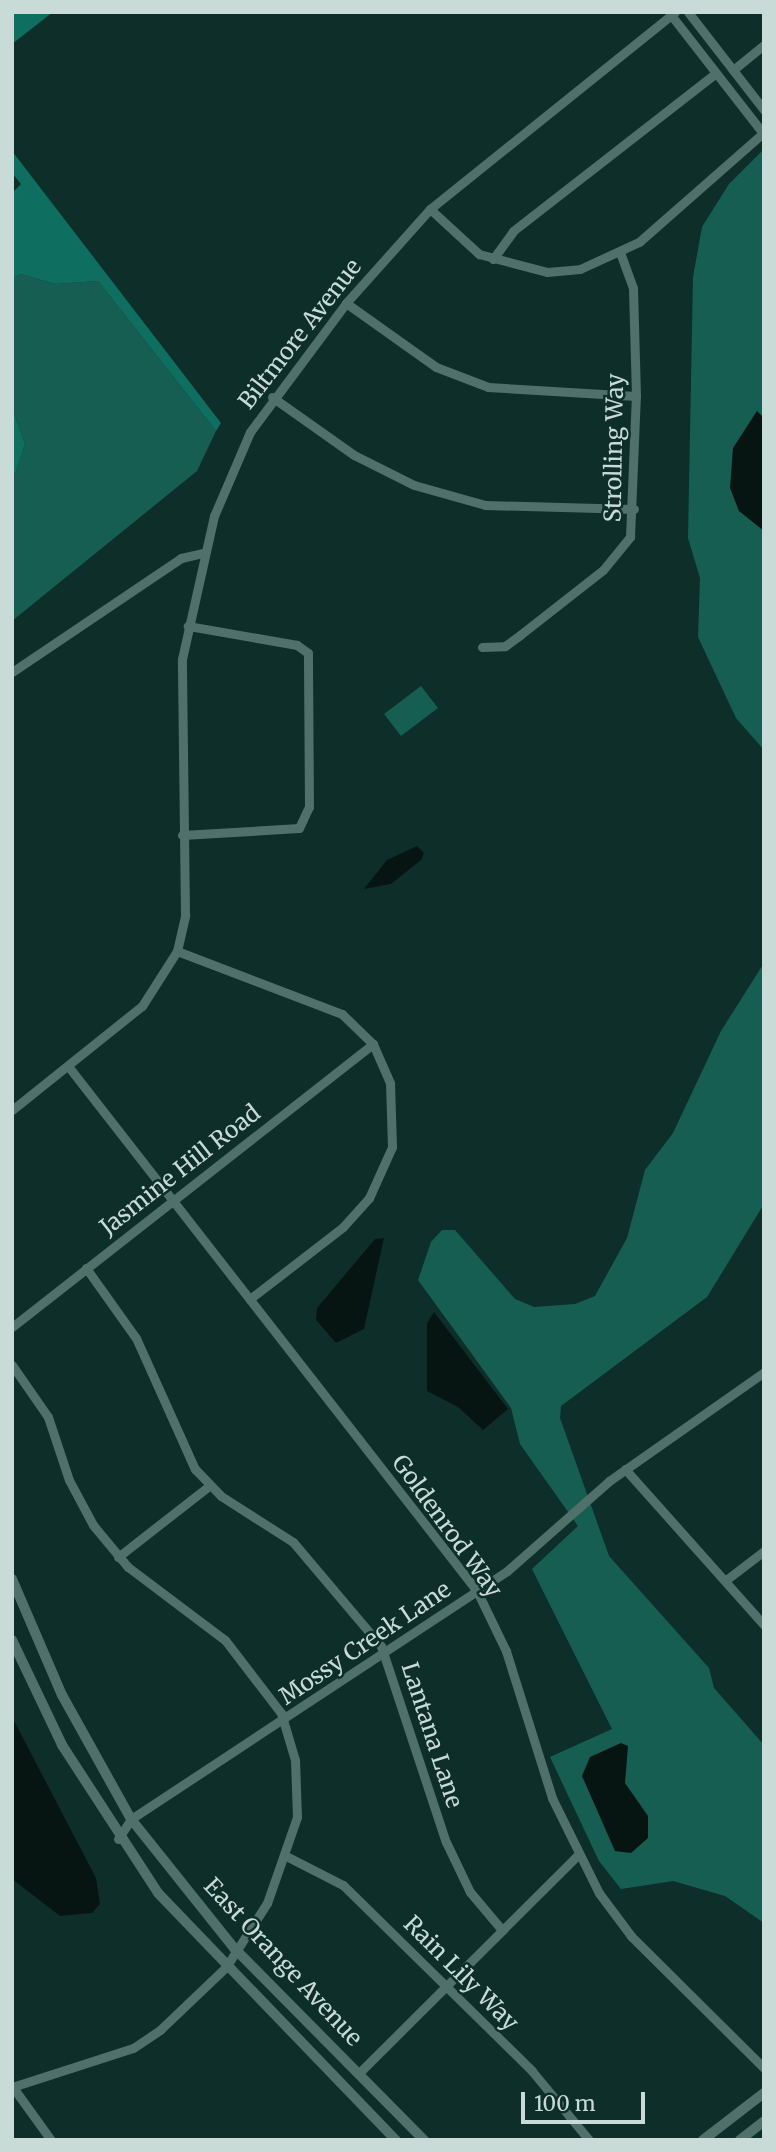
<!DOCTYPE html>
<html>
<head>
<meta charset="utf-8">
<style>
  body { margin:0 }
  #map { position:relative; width:776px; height:2152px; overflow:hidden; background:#0e2f29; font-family:Merriweather,serif }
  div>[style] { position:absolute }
  .green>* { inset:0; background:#165e52 }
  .forest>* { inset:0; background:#0e6e60 }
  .water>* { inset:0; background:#071512 }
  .minor>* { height:9px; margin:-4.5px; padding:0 4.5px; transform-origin:4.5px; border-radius:4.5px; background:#50716a }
  .tertiary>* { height:10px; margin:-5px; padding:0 5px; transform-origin:5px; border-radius:5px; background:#50716a }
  span { translate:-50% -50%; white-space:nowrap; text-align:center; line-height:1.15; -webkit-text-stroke:5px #0e2f29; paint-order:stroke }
  .street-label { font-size:23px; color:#c9dbd6 }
  .frame { position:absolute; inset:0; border:14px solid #c9dbd6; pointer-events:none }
  .scale { position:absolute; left:521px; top:2092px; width:124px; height:32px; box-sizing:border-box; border:4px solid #c9dbd6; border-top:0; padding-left:9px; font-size:21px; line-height:24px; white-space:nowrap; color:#c9dbd6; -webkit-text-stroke:5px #0e2f29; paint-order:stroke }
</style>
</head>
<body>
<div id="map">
  <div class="green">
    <i style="clip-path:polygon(764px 149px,764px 750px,736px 718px,698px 637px,700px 578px,688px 538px,693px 277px,702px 227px,729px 184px)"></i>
    <i style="clip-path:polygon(21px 274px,55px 284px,98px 281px,216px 431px,197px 471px,12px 621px,12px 483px,25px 444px,12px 408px,12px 279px)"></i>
    <i style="clip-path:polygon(421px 686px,438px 708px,401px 736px,384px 714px)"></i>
    <i style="clip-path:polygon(764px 963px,764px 1204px,707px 1297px,561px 1406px,560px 1418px,609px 1556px,709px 1668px,714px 1688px,764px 1745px,764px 1923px,725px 1896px,673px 1881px,621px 1889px,599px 1861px,550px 1757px,612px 1729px,532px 1569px,578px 1526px,520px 1444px,511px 1408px,418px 1280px,431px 1242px,442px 1230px,455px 1230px,515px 1299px,534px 1307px,575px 1304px,595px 1296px,627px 1238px,645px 1170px,673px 1133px,721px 1031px)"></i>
  </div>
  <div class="forest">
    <i style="clip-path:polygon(12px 12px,53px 12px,12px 44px)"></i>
    <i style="clip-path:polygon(12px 151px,221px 423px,216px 431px,98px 281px,55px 284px,21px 274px,12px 279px,12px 193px,21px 184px,12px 173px)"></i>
    <i style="clip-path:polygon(12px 408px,25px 444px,12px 483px)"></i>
  </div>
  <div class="water">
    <i style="clip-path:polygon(757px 411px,764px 418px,764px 531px,739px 511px,730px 488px,733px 448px)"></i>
    <i style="clip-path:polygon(417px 846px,424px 853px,421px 860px,391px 884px,364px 889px,387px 860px)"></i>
    <i style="clip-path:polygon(384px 1238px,364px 1329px,336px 1343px,316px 1320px,317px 1308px,375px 1239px)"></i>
    <i style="clip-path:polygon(434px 1312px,508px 1409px,483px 1430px,458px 1407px,427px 1391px,427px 1323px)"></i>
    <i style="clip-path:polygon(12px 1717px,96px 1878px,100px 1904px,92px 1913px,60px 1916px,12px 1879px)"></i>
    <i style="clip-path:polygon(621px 1743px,628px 1746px,625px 1783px,648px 1816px,648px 1838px,631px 1853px,615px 1851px,582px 1776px,590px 1757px)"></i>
  </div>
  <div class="minor">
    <i style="left:688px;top:12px;width:124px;rotate:52.2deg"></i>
    <i style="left:671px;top:15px;width:150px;rotate:52.1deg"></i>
    <i style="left:733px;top:70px;width:40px;rotate:-39deg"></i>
    <i style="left:430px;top:209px;width:67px;rotate:42.6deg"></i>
    <i style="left:479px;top:254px;width:70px;rotate:14.8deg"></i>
    <i style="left:547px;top:272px;width:33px;rotate:-5deg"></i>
    <i style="left:580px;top:269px;width:65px;rotate:-24.6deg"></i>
    <i style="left:639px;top:242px;width:167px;rotate:-41.3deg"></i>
    <i style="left:493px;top:259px;width:34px;rotate:-54deg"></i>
    <i style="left:513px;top:231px;width:257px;rotate:-37.9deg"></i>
    <i style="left:346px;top:303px;width:110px;rotate:35.4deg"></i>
    <i style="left:436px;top:367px;width:56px;rotate:21deg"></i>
    <i style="left:488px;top:387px;width:148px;rotate:3.5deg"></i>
    <i style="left:272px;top:397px;width:100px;rotate:35.3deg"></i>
    <i style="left:354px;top:455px;width:67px;rotate:26.6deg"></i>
    <i style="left:414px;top:485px;width:74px;rotate:15.7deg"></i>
    <i style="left:485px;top:505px;width:149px;rotate:1.5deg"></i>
    <i style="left:482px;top:647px;width:23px;rotate:-2deg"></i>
    <i style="left:505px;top:646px;width:19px;rotate:-36deg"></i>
    <i style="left:520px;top:635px;width:105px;rotate:-38.1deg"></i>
    <i style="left:603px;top:570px;width:43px;rotate:-50.7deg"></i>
    <i style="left:630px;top:537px;width:141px;rotate:-87.6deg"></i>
    <i style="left:636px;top:396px;width:108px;rotate:-91.6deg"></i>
    <i style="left:633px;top:288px;width:35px;rotate:-110deg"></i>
    <i style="left:12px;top:672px;width:204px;rotate:-34deg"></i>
    <i style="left:181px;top:558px;width:23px;rotate:-13deg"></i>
    <i style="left:182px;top:835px;width:117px;rotate:-3.4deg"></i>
    <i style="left:299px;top:828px;width:23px;rotate:-65deg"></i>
    <i style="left:309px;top:807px;width:154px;rotate:-90.4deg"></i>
    <i style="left:308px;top:653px;width:14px;rotate:-144deg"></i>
    <i style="left:297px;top:645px;width:111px;rotate:-170.1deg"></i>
    <i style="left:177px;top:951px;width:177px;rotate:20.9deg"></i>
    <i style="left:342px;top:1014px;width:43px;rotate:44.1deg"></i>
    <i style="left:373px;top:1044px;width:43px;rotate:66.4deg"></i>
    <i style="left:390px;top:1083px;width:64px;rotate:88.2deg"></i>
    <i style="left:392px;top:1147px;width:56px;rotate:114.3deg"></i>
    <i style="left:369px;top:1198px;width:39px;rotate:132deg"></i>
    <i style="left:343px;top:1227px;width:118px;rotate:142.3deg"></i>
    <i style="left:68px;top:1066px;width:666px;rotate:52.08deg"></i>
    <i style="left:477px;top:1591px;width:67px;rotate:64.2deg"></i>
    <i style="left:506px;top:1651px;width:154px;rotate:72.6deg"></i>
    <i style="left:552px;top:1798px;width:106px;rotate:63.7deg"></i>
    <i style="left:599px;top:1893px;width:54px;rotate:53.3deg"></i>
    <i style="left:631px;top:1936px;width:187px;rotate:44.8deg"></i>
    <i style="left:12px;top:1110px;width:166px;rotate:-38.7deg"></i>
    <i style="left:142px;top:1006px;width:65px;rotate:-57.5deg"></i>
    <i style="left:177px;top:951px;width:37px;rotate:-77deg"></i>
    <i style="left:185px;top:915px;width:256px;rotate:-90.7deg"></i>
    <i style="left:182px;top:659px;width:147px;rotate:-77.4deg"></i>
    <i style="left:214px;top:516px;width:91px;rotate:-66.8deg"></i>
    <i style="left:250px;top:432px;width:161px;rotate:-53.3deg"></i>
    <i style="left:346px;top:303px;width:126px;rotate:-48.2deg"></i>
    <i style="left:430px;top:209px;width:314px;rotate:-38.8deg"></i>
    <i style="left:86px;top:1268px;width:86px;rotate:54.5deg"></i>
    <i style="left:136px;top:1338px;width:144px;rotate:65.8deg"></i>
    <i style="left:195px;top:1469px;width:37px;rotate:46deg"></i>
    <i style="left:221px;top:1496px;width:85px;rotate:32.6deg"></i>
    <i style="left:293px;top:1542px;width:136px;rotate:49.8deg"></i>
    <i style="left:381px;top:1646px;width:206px;rotate:71.7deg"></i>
    <i style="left:446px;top:1842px;width:55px;rotate:64.4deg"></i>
    <i style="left:470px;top:1892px;width:50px;rotate:49.9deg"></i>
    <i style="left:12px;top:1327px;width:459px;rotate:-38.1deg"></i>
    <i style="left:12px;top:1365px;width:63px;rotate:55.3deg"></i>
    <i style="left:48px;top:1417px;width:66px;rotate:71.6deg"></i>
    <i style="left:69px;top:1480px;width:51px;rotate:61.9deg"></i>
    <i style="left:93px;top:1525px;width:55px;rotate:50.2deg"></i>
    <i style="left:128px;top:1567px;width:121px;rotate:37deg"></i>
    <i style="left:225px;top:1640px;width:92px;rotate:52.5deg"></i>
    <i style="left:281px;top:1713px;width:49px;rotate:73.4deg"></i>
    <i style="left:295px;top:1760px;width:57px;rotate:88deg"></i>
    <i style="left:297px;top:1817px;width:91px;rotate:109.2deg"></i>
    <i style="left:267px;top:1903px;width:76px;rotate:122.6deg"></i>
    <i style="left:226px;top:1967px;width:91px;rotate:136.3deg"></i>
    <i style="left:160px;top:2030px;width:32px;rotate:146deg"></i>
    <i style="left:133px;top:2048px;width:127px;rotate:162.1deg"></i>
    <i style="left:625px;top:1469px;width:209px;rotate:48.3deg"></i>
    <i style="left:118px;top:1557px;width:115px;rotate:-38deg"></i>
    <i style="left:726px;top:1580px;width:48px;rotate:-37.3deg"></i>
    <i style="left:118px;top:1839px;width:24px;rotate:-57deg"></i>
    <i style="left:131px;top:1819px;width:450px;rotate:-33.4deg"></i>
    <i style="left:507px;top:1571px;width:136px;rotate:-41.4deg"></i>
    <i style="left:609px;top:1481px;width:189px;rotate:-35.1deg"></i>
    <i style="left:288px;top:1857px;width:62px;rotate:27deg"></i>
    <i style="left:343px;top:1885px;width:265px;rotate:44.5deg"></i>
    <i style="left:532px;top:2071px;width:89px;rotate:50.4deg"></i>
    <i style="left:359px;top:2073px;width:308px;rotate:-44.9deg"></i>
    <i style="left:12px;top:2086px;width:67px;rotate:54.2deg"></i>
  </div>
  <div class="tertiary">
    <i style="left:12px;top:1579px;width:126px;rotate:66.7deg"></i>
    <i style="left:62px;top:1695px;width:142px;rotate:60.9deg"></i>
    <i style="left:131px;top:1819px;width:165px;rotate:51.4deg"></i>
    <i style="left:234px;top:1948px;width:270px;rotate:45.3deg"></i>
    <i style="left:12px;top:1640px;width:116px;rotate:64.5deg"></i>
    <i style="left:62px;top:1745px;width:176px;rotate:57deg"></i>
    <i style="left:158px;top:1893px;width:343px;rotate:46.1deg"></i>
    <i style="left:703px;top:2140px;width:77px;rotate:-37.6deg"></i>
    <i style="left:740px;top:2140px;width:31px;rotate:-38deg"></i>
  </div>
  <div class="street-label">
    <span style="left:300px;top:334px;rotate:-52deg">Biltmore Avenue</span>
    <span style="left:614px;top:448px;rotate:-89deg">Strolling Way</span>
    <span style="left:180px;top:1170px;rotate:-38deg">Jasmine Hill Road</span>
    <span style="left:447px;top:1526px;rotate:54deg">Goldenrod Way</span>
    <span style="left:365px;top:1643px;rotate:-34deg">Mossy Creek Lane</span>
    <span style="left:432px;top:1735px;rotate:72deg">Lantana Lane</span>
    <span style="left:283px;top:1962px;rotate:47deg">East Orange Avenue</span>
    <span style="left:461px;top:1973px;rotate:45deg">Rain Lily Way</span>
  </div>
  <div class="frame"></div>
  <div class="scale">100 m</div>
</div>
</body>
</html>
